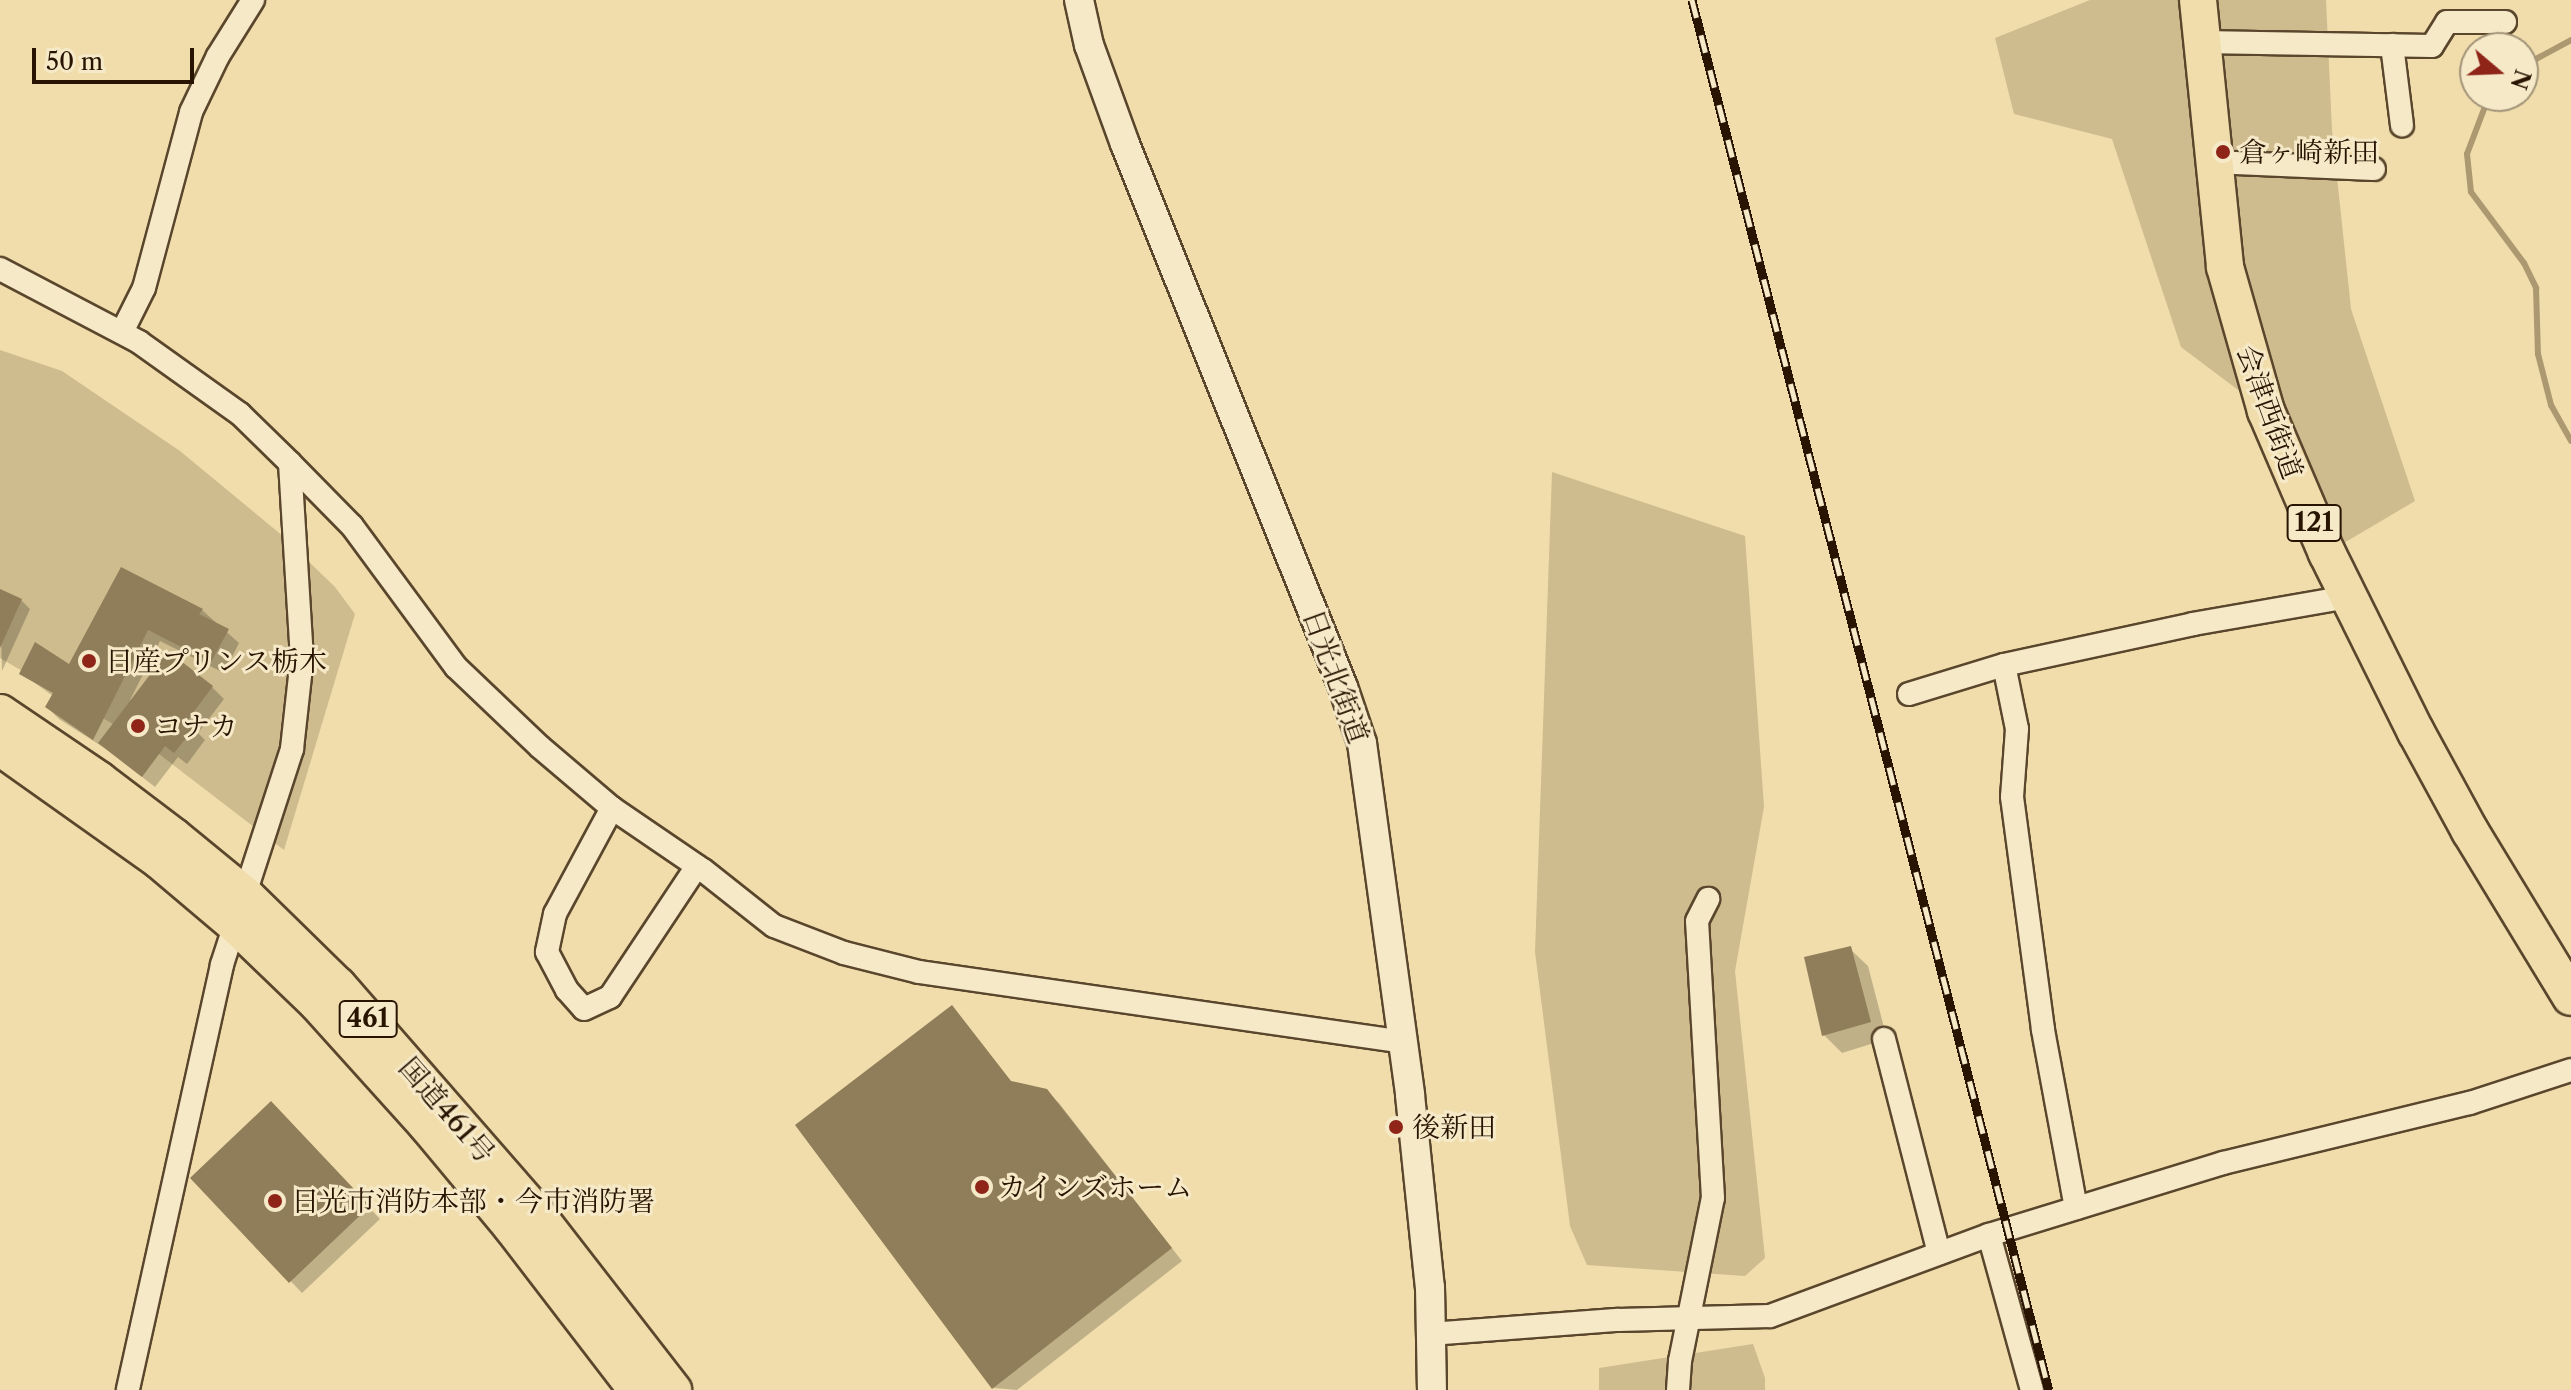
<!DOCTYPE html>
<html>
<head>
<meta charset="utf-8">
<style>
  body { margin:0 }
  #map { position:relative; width:2571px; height:1390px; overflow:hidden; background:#f0ddab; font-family:"Libre Caslon Text","Noto Serif JP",serif }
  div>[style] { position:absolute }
  .green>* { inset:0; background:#cebb8e }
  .shadow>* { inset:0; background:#0003 }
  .stream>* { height:6px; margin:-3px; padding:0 3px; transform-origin:3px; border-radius:3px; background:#ac9971 }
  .building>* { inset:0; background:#907d59 }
  .roads { filter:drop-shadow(2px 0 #5a462c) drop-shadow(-2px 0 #5a462c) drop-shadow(0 2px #5a462c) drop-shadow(0 -2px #5a462c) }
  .minor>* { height:22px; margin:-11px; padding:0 11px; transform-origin:11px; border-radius:11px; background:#f5e9c8 }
  .tertiary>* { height:28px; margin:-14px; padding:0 14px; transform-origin:14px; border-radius:14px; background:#f5e9c8 }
  .trunk>* { height:36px; margin:-18px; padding:0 18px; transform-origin:18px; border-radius:18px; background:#f0ddab }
  .rail>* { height:9px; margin-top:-4.5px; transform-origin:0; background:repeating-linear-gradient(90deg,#f5e9c8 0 18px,#281401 0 36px); box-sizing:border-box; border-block:2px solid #281401 }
  .dots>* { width:22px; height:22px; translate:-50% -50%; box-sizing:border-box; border:4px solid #f5e9c8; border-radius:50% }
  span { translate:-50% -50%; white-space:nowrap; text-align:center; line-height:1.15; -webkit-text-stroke:6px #f5e9c8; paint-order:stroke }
  .shield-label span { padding:2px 6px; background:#f5e9c8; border:2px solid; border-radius:6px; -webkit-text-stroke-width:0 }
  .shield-label { font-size:26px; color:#281401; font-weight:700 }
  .poi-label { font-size:28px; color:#281401 }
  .left { translate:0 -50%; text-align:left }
  .street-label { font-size:28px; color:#281401 }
  .north { position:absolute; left:2459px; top:32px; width:80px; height:80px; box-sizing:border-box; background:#f5e9c8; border:2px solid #a39478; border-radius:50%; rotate:109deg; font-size:22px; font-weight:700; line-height:32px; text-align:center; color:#281401 }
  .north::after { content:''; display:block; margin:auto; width:28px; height:36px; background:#8f2418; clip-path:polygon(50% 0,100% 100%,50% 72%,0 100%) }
  .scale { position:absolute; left:32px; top:48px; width:162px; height:36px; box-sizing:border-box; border:4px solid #281401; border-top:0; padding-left:10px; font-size:24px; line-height:28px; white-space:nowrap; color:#281401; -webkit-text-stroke:6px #f5e9c8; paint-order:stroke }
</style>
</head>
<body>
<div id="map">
  <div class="green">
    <i style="clip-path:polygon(2090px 0,2326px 0,2332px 130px,2351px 309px,2415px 501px,2327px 553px,2266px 411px,2181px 347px,2112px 139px,2014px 114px,1995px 38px)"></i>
    <i style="clip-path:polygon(0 350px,62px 371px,180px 451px,278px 532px,335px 587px,355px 614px,284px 850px,142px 741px,0 658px)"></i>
    <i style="clip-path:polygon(1552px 472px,1745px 536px,1764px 807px,1735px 971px,1765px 1258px,1745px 1276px,1587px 1265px,1570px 1226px,1535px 952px)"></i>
    <i style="clip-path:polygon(1753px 1344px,1765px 1378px,1765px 1390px,1599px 1390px,1599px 1368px)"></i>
  </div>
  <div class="shadow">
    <i style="clip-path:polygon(122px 570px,202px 610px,239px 643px,224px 673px,160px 641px,130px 700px,212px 687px,224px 699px,198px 733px,205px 740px,187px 764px,178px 757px,155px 787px,106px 749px,59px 719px,47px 707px,53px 696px,21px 673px,70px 666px)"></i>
    <i style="clip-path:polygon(0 591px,21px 600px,30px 609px,2px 671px)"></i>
    <i style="clip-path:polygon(1850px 949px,1868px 966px,1887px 1039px,1842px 1053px,1824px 1035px)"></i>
    <i style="clip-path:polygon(952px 1008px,1013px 1084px,1046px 1091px,1059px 1103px,1182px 1261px,1017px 1390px,994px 1388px)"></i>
    <i style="clip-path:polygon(282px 1115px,380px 1219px,302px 1293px,193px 1178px)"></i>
  </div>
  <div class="stream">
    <i style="left:2523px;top:66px;width:55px;rotate:-28.4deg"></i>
    <i style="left:2489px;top:96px;width:62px;rotate:110.8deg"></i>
    <i style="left:2467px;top:154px;width:38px;rotate:84deg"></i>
    <i style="left:2471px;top:192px;width:89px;rotate:53.3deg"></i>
    <i style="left:2524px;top:263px;width:28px;rotate:64deg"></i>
    <i style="left:2536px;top:288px;width:66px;rotate:88.3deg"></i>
    <i style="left:2538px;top:354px;width:53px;rotate:75.7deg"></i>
    <i style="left:2551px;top:405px;width:41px;rotate:60.9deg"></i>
  </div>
  <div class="building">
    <i style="clip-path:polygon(121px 567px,203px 609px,199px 614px,229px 629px,211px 662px,148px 630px,93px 740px,45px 707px,53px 693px,19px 674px,35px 642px,69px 664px)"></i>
    <i style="clip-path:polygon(0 589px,22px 599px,0 648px)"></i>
    <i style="clip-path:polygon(168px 651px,213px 686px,187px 721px,195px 727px,174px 753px,165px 746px,142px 777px,98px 743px)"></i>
    <i style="clip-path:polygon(1851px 946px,1871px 1022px,1822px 1036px,1804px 957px)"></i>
    <i style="clip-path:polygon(952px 1005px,1011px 1081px,1047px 1089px,1172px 1248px,992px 1389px,795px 1125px)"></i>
    <i style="clip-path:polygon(271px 1101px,370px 1206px,289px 1283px,190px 1178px)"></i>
  </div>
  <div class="roads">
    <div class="minor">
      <i style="left:2202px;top:42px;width:230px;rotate:1deg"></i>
      <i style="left:2432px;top:46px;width:28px;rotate:-58deg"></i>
      <i style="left:2447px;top:22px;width:58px"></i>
      <i style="left:2392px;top:45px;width:81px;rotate:82.9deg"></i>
      <i style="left:2212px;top:162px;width:162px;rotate:2.5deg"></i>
      <i style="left:0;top:269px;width:157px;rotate:27.7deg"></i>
      <i style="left:139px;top:342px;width:124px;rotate:35.5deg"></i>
      <i style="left:240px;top:414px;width:70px;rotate:44.4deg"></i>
      <i style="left:290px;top:463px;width:195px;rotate:86.5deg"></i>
      <i style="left:302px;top:658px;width:92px;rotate:96.3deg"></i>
      <i style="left:292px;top:749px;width:227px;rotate:108deg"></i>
      <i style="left:222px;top:965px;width:435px;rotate:102.5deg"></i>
      <i style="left:122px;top:332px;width:49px;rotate:-63.4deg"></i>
      <i style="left:144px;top:288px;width:182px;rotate:-75deg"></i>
      <i style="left:191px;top:112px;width:62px;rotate:-64.3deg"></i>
      <i style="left:218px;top:56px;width:66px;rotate:-58deg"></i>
      <i style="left:290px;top:463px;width:88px;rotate:45.5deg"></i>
      <i style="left:352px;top:526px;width:175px;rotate:53.6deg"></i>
      <i style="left:456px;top:667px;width:116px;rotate:43.6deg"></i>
      <i style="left:540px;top:747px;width:94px;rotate:40.3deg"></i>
      <i style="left:612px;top:808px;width:110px;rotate:34.3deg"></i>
      <i style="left:703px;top:870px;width:90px;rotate:38.3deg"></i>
      <i style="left:774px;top:926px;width:75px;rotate:21.1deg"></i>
      <i style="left:844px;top:953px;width:77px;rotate:14.2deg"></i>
      <i style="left:919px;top:972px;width:489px;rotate:8.2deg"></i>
      <i style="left:2004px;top:665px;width:65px;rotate:78.5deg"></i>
      <i style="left:2017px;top:729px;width:68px;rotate:94.2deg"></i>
      <i style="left:2012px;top:797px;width:235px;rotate:82.4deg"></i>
      <i style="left:2043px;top:1030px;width:181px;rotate:79.5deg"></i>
      <i style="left:1909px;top:694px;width:99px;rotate:-17deg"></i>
      <i style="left:2004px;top:665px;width:193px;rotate:-12.2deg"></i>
      <i style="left:2193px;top:624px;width:157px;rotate:-9.9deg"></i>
      <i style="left:612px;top:808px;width:120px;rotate:118.3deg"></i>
      <i style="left:555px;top:914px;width:39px;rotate:102deg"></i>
      <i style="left:547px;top:952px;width:43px;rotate:62.2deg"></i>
      <i style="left:567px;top:990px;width:25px;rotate:48deg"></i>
      <i style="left:584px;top:1009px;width:29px;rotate:-25deg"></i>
      <i style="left:610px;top:997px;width:157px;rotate:-56.4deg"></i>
      <i style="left:1884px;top:1039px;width:221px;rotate:75.6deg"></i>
      <i style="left:1989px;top:1235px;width:161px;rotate:74.5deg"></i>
      <i style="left:1430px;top:1334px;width:189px;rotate:-4.3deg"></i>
      <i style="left:1618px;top:1320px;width:152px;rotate:-1.5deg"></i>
      <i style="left:1770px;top:1316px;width:233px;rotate:-20.3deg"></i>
      <i style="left:1989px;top:1235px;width:245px;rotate:-17.1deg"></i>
      <i style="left:2223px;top:1163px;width:254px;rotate:-13.7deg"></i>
      <i style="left:2470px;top:1103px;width:106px;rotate:-18.1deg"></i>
      <i style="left:1678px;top:1390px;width:29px;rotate:-86deg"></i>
      <i style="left:1680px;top:1361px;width:166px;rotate:-78.6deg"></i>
      <i style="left:1713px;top:1198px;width:277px;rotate:-93.3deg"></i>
      <i style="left:1697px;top:921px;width:25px;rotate:-63deg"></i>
    </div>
    <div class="tertiary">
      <i style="left:1079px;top:0;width:46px;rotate:77.5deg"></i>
      <i style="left:1089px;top:45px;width:105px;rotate:70deg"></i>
      <i style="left:1125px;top:144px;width:585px;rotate:68.13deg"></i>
      <i style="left:1343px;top:687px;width:59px;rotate:71.3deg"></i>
      <i style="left:1362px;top:743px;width:355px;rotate:82.2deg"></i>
      <i style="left:1410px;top:1095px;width:193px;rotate:84.1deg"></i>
      <i style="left:1430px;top:1287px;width:103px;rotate:88.9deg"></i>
    </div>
    <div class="trunk">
      <i style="left:2198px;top:0;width:268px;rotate:84.2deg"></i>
      <i style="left:2225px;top:267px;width:150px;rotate:74.1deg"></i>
      <i style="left:2266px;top:411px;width:155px;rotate:66.8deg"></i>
      <i style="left:2327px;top:553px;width:200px;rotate:63.6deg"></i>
      <i style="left:2416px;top:732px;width:113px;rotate:61.4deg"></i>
      <i style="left:2470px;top:831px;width:194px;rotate:58.7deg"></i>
      <i style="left:0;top:713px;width:120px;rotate:34.1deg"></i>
      <i style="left:99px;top:780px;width:94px;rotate:37.2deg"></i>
      <i style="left:174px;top:837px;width:93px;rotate:39.3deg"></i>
      <i style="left:246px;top:896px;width:129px;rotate:44.4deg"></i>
      <i style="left:338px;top:986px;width:293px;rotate:48.9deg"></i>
      <i style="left:531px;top:1207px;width:232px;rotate:52.2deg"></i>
      <i style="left:0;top:747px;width:195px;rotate:35.4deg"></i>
      <i style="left:159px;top:860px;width:101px;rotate:40.2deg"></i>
      <i style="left:236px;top:925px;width:114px;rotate:43.9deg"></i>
      <i style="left:318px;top:1004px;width:163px;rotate:48deg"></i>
      <i style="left:427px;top:1125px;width:133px;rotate:50.2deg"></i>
      <i style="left:512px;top:1227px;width:205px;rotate:52.5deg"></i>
    </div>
  </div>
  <div class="rail">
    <i style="left:1692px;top:0;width:1435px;rotate:75.6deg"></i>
  </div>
  <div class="dots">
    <i style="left:2223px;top:152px;background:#8f2418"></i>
    <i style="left:89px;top:661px;background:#8f2418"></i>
    <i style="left:138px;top:726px;background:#8f2418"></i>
    <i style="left:1396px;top:1127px;background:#8f2418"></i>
    <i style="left:982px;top:1187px;background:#8f2418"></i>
    <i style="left:275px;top:1201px;background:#8f2418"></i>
  </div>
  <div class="shield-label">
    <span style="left:2314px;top:523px">121</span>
    <span style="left:368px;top:1019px">461</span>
  </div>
  <div class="poi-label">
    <span class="left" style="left:2239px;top:152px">倉ヶ崎新田</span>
    <span class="left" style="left:105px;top:661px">日産プリンス栃木</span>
    <span class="left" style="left:154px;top:726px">コナカ</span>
    <span class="left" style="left:1412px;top:1127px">後新田</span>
    <span class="left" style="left:998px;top:1187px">カインズホーム</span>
    <span class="left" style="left:291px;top:1201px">日光市消防本部・今市消防署</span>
  </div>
  <div class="street-label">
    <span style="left:2270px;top:412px;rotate:70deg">会津西街道</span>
    <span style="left:1336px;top:676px;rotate:70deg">日光北街道</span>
    <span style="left:447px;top:1110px;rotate:49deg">国道461号</span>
  </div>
  <div class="north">N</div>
  <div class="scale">50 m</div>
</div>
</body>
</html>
